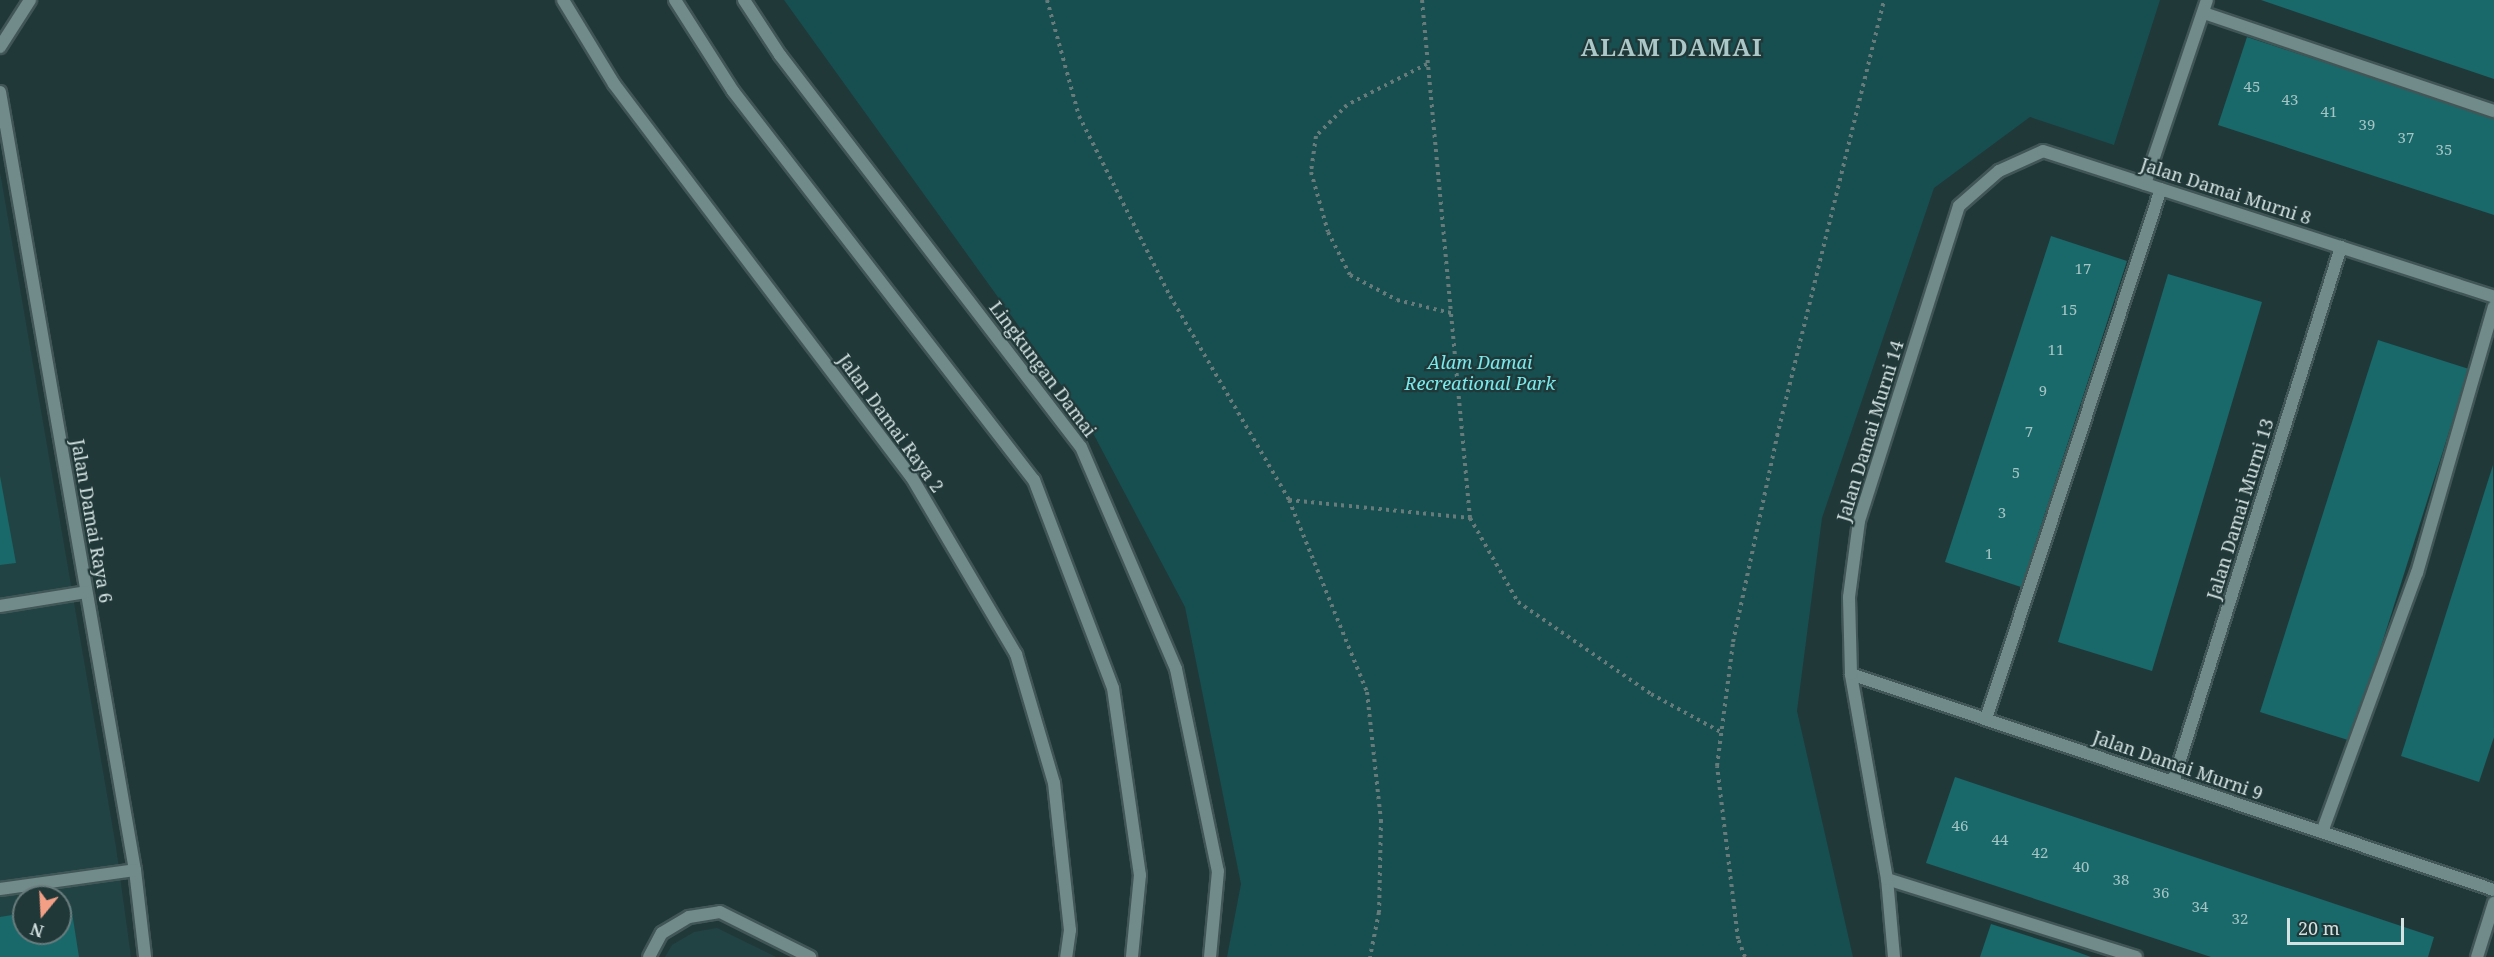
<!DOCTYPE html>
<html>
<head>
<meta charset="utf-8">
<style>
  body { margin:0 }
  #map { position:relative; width:2494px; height:957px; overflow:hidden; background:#213839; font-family:"Noto Serif",serif }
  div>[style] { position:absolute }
  .built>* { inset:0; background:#224343 }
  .green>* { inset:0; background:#174e4f }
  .building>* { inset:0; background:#19686a }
  .path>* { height:4px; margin-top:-2px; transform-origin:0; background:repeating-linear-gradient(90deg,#677b7b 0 3px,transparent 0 7.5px) }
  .roads { filter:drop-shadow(2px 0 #415656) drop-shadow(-2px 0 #415656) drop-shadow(0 2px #415656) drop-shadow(0 -2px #415656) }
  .lane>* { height:12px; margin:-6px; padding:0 6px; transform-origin:6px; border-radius:6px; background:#718a8a }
  .street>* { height:12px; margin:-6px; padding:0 6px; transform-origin:6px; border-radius:6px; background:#718a8a }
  span { translate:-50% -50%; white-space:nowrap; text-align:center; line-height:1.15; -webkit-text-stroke:4.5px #213839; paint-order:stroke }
  .number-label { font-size:15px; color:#a5c4c4 }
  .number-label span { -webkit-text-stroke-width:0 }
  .street-label { font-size:18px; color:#d4e2e2 }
  .park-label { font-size:18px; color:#79e9eb; font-style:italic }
  .district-label { font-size:24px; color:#acc7c7; font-weight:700; letter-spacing:1.5px }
  .north { position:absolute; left:12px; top:885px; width:60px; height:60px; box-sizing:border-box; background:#213839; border:2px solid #697c7d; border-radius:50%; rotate:198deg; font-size:16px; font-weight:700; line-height:24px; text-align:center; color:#d4e2e2 }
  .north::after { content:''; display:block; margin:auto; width:21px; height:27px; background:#f39f85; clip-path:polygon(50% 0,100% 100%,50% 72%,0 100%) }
  .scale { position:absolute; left:2287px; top:918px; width:117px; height:27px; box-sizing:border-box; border:3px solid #d4e2e2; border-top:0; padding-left:8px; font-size:18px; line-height:21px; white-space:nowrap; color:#d4e2e2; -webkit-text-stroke:4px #213839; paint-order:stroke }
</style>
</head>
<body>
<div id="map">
  <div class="built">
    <i style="clip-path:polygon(evenodd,0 172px,116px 847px,131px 957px,0 957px,0 172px,24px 897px,60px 897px,60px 933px,24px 933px,24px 897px)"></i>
    <i style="clip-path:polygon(717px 928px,776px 957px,665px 957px,672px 945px,694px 932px)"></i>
  </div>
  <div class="green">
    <i style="clip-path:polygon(784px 0,2160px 0,2114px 145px,2030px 117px,1934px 188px,1822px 518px,1797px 711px,1853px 957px,1227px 957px,1241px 884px,1185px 607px,1085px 418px)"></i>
  </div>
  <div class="building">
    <i style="clip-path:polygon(2261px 0,2494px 0,2494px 79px,2296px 12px)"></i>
    <i style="clip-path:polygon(2247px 37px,2494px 118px,2494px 215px,2218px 125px)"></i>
    <i style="clip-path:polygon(2051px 236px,2127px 261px,2021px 587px,1945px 562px)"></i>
    <i style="clip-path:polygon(2168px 274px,2262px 302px,2152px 671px,2058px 642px)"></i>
    <i style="clip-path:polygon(2378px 340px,2469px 369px,2351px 741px,2260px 712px)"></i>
    <i style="clip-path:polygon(2493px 465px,2494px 737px,2479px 782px,2401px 756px)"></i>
    <i style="clip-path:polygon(0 476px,16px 563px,0 565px)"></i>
    <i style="clip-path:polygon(1955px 777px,2434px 937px,2428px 957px,2211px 957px,1926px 863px)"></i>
    <i style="clip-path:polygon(71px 906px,79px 957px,0 957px,0 917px,24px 913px,24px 933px,60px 933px,60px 908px)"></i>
    <i style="clip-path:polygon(1991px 924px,2069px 949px,2091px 957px,1980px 957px)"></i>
  </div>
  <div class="path">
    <i style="left:1047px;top:0;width:120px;rotate:74.6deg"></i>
    <i style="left:1079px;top:116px;width:202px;rotate:63.2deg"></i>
    <i style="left:1170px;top:296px;width:236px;rotate:59.7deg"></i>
    <i style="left:1289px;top:500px;width:207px;rotate:67.9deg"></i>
    <i style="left:1367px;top:692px;width:129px;rotate:83.8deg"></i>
    <i style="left:1381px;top:820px;width:92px;rotate:91.2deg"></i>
    <i style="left:1379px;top:912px;width:46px;rotate:101.3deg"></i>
    <i style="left:1422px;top:0;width:520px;rotate:84.71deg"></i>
    <i style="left:1470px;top:518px;width:97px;rotate:60.3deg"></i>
    <i style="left:1518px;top:602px;width:162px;rotate:34.7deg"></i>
    <i style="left:1651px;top:694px;width:80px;rotate:28.5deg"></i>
    <i style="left:1427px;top:64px;width:90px;rotate:152.9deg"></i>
    <i style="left:1347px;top:105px;width:44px;rotate:135deg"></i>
    <i style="left:1316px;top:136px;width:36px;rotate:98deg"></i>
    <i style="left:1311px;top:172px;width:62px;rotate:74.2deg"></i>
    <i style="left:1328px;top:232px;width:48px;rotate:62.9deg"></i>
    <i style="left:1350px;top:275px;width:53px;rotate:28deg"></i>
    <i style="left:1397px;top:300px;width:56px;rotate:13.5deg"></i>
    <i style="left:1289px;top:500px;width:182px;rotate:5.7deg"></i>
    <i style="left:1745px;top:957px;width:19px;rotate:-111deg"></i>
    <i style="left:1738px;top:939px;width:174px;rotate:-96.9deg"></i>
    <i style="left:1717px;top:766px;width:125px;rotate:-82.6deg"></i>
    <i style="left:1733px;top:642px;width:211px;rotate:-77.9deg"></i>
    <i style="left:1777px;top:436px;width:449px;rotate:-76.2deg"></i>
  </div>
  <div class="roads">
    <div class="lane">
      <i style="left:2204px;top:13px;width:306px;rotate:18.7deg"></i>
      <i style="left:1986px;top:719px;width:558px;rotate:-71.73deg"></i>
      <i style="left:2322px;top:832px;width:276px;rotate:-69.9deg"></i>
      <i style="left:2417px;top:573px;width:277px;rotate:-73.9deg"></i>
      <i style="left:1887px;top:879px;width:261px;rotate:17.4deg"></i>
    </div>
    <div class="street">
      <i style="left:563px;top:0;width:98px;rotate:58.7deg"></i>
      <i style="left:614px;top:84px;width:492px;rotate:52.9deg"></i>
      <i style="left:911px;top:476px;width:207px;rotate:59.5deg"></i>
      <i style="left:1016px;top:654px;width:134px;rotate:73.6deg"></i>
      <i style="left:1054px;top:783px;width:148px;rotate:83.8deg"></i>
      <i style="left:1070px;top:930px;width:27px;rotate:98deg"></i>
      <i style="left:675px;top:0;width:108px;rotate:57.5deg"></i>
      <i style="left:733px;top:91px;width:492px;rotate:52.3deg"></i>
      <i style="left:1034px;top:480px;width:222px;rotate:69.2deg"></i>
      <i style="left:1113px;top:688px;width:189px;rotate:81.8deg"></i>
      <i style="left:1140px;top:875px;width:82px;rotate:95.6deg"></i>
      <i style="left:744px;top:0;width:66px;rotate:56.8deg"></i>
      <i style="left:780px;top:55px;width:494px;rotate:52.5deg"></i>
      <i style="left:1081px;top:447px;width:241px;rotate:66.8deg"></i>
      <i style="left:1176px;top:669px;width:206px;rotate:78.3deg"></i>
      <i style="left:1218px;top:871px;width:86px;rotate:95.3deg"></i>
      <i style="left:0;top:47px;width:56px;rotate:-57.4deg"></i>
      <i style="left:0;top:92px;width:790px;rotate:80.16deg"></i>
      <i style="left:135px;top:870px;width:88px;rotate:83.4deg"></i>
      <i style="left:2145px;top:184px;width:194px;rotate:-71.4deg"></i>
      <i style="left:0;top:606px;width:87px;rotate:-9.2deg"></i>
      <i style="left:1851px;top:674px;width:678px;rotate:18.57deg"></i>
      <i style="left:2173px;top:782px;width:561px;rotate:-72.57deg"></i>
      <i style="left:0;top:889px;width:136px;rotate:-8deg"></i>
      <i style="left:649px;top:957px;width:27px;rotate:-62deg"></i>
      <i style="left:662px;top:933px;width:31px;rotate:-31deg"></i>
      <i style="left:689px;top:917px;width:31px;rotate:-9deg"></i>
      <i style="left:720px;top:912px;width:101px;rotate:26.6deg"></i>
      <i style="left:1894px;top:957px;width:78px;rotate:-95.1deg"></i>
      <i style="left:1887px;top:879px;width:208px;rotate:-100deg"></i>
      <i style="left:1851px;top:674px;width:77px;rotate:-91.5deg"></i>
      <i style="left:1849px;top:597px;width:77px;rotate:-82.5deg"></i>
      <i style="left:1859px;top:521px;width:330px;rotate:-72.4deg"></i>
      <i style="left:1959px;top:206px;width:53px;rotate:-41.2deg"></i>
      <i style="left:1999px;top:171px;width:48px;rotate:-24.4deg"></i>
      <i style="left:2043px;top:151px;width:474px;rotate:17.9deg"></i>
      <i style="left:2477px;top:957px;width:57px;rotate:-72.5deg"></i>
    </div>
  </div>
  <div class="number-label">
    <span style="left:2252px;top:87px">45</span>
    <span style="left:2290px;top:100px">43</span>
    <span style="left:2329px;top:112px">41</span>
    <span style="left:2367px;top:125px">39</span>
    <span style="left:2406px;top:138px">37</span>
    <span style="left:2444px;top:150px">35</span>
    <span style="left:2083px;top:269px">17</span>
    <span style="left:2069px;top:310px">15</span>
    <span style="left:2056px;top:350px">11</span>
    <span style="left:2043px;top:391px">9</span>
    <span style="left:2029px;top:432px">7</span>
    <span style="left:2016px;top:473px">5</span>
    <span style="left:2002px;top:513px">3</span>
    <span style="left:1989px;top:554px">1</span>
    <span style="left:1960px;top:826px">46</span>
    <span style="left:2000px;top:840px">44</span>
    <span style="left:2040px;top:853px">42</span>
    <span style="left:2081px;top:867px">40</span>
    <span style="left:2121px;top:880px">38</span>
    <span style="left:2161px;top:893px">36</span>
    <span style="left:2200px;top:907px">34</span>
    <span style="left:2240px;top:919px">32</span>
  </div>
  <div class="street-label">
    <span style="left:2226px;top:191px;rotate:18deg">Jalan Damai Murni 8</span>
    <span style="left:1043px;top:369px;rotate:53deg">Lingkungan Damai</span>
    <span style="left:891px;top:423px;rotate:54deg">Jalan Damai Raya 2</span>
    <span style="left:1870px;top:431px;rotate:-73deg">Jalan Damai Murni 14</span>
    <span style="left:2240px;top:509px;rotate:-73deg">Jalan Damai Murni 13</span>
    <span style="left:92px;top:521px;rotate:80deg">Jalan Damai Raya 6</span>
    <span style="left:2178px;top:765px;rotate:19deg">Jalan Damai Murni 9</span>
  </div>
  <div class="park-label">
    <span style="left:1480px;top:373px">Alam Damai<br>Recreational Park</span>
  </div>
  <div class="district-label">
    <span style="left:1672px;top:47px">ALAM DAMAI</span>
  </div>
  <div class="north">N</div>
  <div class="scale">20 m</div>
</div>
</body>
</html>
